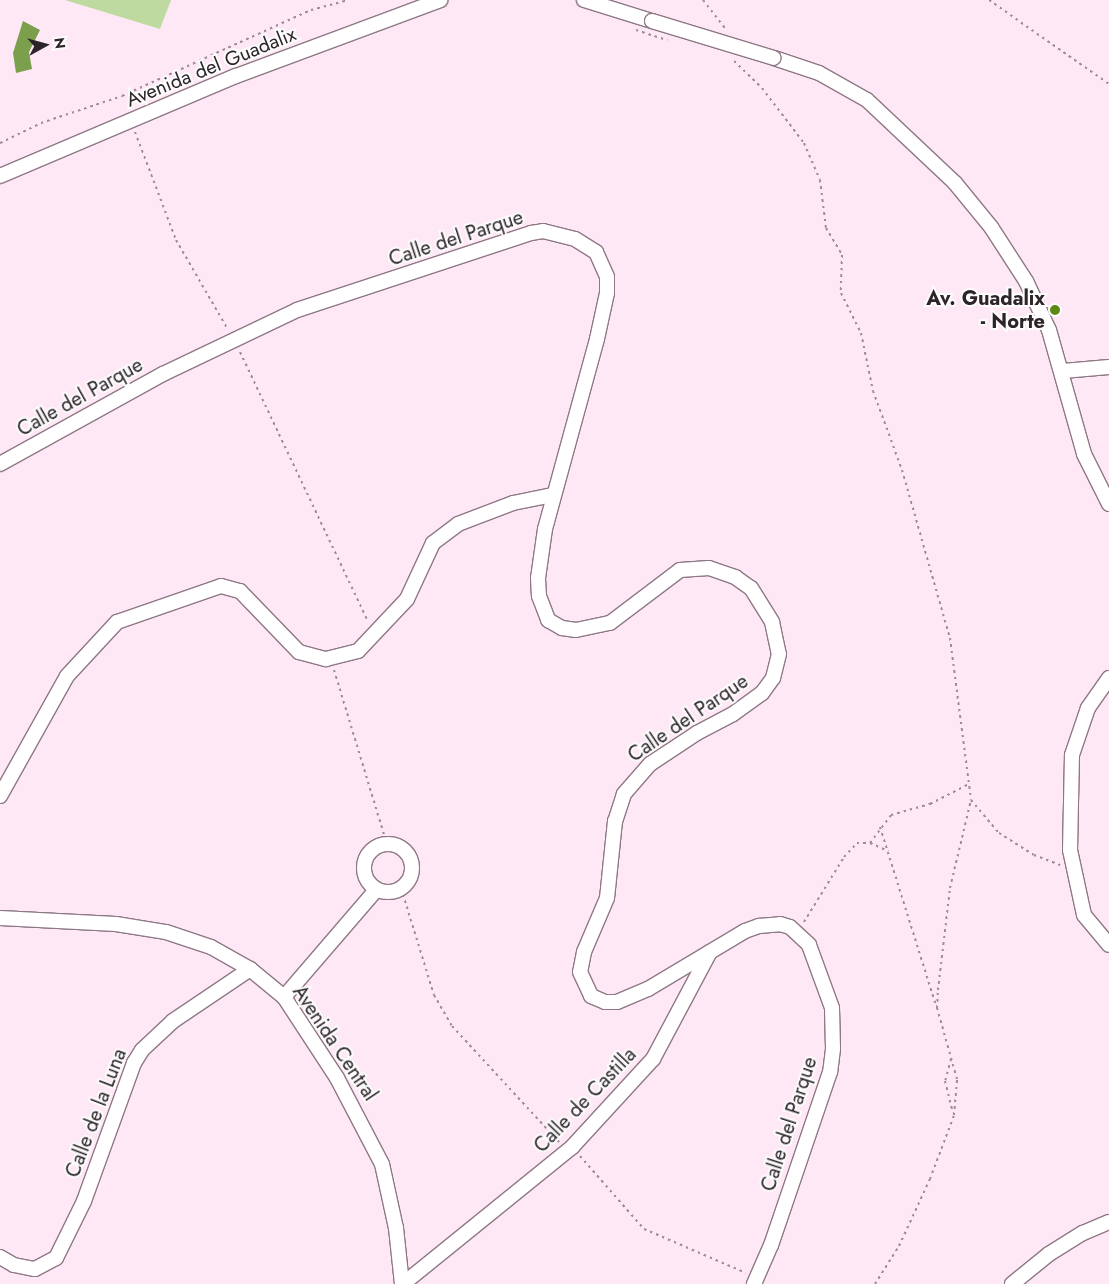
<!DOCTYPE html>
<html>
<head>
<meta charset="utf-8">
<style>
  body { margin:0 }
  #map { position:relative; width:1109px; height:1284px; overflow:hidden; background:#fee8f5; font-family:Jost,sans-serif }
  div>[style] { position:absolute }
  .green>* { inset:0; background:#bfdaa0 }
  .water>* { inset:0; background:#7b9f4d }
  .path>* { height:2px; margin-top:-1px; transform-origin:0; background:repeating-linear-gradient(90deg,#9c8c96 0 2.5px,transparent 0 6.5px) }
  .roads { filter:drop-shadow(1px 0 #8f7886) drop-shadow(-1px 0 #8f7886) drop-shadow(0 1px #8f7886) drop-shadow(0 -1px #8f7886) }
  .street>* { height:14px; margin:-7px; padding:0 7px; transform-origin:7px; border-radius:7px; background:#fff }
  .street>.ring { margin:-7px; padding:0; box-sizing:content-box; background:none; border:14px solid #fff; border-radius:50% }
  .bridges { filter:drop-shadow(1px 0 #8f7886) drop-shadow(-1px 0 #8f7886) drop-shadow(0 1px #8f7886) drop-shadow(0 -1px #8f7886) }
  .street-bridge>* { height:14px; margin:-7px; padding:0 7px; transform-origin:7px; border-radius:7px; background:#fff }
  .dots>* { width:14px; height:14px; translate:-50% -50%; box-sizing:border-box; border:2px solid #fcfcfc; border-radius:50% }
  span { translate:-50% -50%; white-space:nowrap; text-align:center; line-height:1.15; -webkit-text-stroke:4px #fcfcfc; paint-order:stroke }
  .street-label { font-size:20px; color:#2d242a }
  .poi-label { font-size:20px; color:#2d242a; font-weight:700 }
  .right { translate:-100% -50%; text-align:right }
  .north { position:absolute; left:20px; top:20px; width:50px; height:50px; -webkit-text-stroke:4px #fcfcfc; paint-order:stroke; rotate:83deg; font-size:14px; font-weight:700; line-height:20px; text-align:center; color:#2d242a }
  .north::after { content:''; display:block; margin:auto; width:18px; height:22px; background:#2d242a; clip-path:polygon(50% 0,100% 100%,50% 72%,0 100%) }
</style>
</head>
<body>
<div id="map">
  <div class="green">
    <i style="clip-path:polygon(65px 0,171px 0,160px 29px)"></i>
  </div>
  <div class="water">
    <i style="clip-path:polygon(23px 21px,40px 30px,29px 52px,32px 69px,16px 73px,13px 53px)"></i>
  </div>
  <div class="path">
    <i style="left:703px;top:0;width:37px;rotate:52deg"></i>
    <i style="left:989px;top:0;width:146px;rotate:35deg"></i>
    <i style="left:636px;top:30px;width:33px;rotate:18deg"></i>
    <i style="left:734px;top:61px;width:39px;rotate:44deg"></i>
    <i style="left:762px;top:88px;width:69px;rotate:52.6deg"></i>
    <i style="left:804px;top:143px;width:40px;rotate:66.6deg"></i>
    <i style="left:820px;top:180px;width:48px;rotate:82.9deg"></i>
    <i style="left:826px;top:228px;width:31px;rotate:59deg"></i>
    <i style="left:842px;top:255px;width:38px;rotate:92deg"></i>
    <i style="left:841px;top:293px;width:45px;rotate:63.4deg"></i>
    <i style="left:861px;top:333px;width:59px;rotate:78.3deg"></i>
    <i style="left:873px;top:391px;width:84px;rotate:69.8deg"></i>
    <i style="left:902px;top:470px;width:175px;rotate:74.1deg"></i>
    <i style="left:950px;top:638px;width:163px;rotate:82.6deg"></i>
    <i style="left:971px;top:800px;width:43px;rotate:49.7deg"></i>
    <i style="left:999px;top:833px;width:41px;rotate:32.2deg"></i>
    <i style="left:1034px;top:855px;width:28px;rotate:21deg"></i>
    <i style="left:135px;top:132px;width:116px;rotate:69.2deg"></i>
    <i style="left:176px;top:240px;width:102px;rotate:59.9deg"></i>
    <i style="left:0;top:143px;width:46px;rotate:-26deg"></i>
    <i style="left:41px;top:123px;width:85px;rotate:-18.4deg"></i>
    <i style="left:122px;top:96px;width:208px;rotate:-24.5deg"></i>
    <i style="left:311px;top:10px;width:38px;rotate:-15deg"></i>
    <i style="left:240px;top:352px;width:298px;rotate:64.6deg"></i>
    <i style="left:334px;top:670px;width:182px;rotate:73.1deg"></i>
    <i style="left:880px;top:827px;width:188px;rotate:72.6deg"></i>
    <i style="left:870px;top:843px;width:20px;rotate:24deg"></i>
    <i style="left:401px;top:888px;width:112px;rotate:72.9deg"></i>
    <i style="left:434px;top:995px;width:36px;rotate:60deg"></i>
    <i style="left:452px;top:1026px;width:158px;rotate:47.3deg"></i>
    <i style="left:804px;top:922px;width:76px;rotate:-58.4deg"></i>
    <i style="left:844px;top:857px;width:19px;rotate:-47deg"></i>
    <i style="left:857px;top:843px;width:13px"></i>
    <i style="left:870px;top:843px;width:35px;rotate:-53deg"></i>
    <i style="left:891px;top:815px;width:41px;rotate:-15.8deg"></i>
    <i style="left:930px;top:804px;width:44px;rotate:-27.1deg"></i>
    <i style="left:951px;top:1059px;width:23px;rotate:105deg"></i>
    <i style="left:945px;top:1081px;width:33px;rotate:76deg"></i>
    <i style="left:580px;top:1156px;width:97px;rotate:48.8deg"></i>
    <i style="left:644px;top:1229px;width:111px;rotate:23.3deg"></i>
    <i style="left:875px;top:1284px;width:45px;rotate:-57.7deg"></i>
    <i style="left:899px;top:1246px;width:74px;rotate:-65.2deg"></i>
    <i style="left:930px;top:1179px;width:68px;rotate:-69.4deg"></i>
    <i style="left:954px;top:1115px;width:36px;rotate:-85deg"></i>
    <i style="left:957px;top:1079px;width:74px;rotate:-105.7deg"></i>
    <i style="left:937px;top:1008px;width:18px;rotate:-87deg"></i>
    <i style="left:938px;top:990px;width:103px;rotate:-83.3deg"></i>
    <i style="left:950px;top:888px;width:90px;rotate:-76.6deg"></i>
  </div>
  <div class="roads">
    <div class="street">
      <i style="left:584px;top:0;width:71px;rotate:17.2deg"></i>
      <i style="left:774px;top:58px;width:47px;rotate:18.4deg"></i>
      <i style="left:819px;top:73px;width:55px;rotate:29.4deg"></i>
      <i style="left:867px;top:100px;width:121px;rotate:43.3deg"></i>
      <i style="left:955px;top:183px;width:57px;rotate:50.7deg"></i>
      <i style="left:991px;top:227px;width:64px;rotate:57.1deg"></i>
      <i style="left:1026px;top:281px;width:54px;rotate:64.9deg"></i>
      <i style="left:1049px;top:330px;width:129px;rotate:74.2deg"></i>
      <i style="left:1084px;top:454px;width:56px;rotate:63.4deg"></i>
      <i style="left:0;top:176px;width:256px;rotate:-23deg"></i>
      <i style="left:236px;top:76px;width:218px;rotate:-20.4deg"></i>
      <i style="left:1063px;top:371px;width:46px;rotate:-5deg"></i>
      <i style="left:0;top:464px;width:186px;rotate:-28.9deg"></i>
      <i style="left:163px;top:374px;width:148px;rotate:-25.5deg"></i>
      <i style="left:297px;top:310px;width:246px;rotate:-18.2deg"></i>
      <i style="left:531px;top:233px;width:12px;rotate:-9deg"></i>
      <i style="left:543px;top:231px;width:33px;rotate:14deg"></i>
      <i style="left:575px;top:239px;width:25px;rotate:32deg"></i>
      <i style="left:596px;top:252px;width:27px;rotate:66deg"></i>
      <i style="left:607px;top:277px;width:16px;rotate:90deg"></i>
      <i style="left:607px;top:293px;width:47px;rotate:102.3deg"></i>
      <i style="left:597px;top:339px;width:197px;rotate:105.3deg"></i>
      <i style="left:545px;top:529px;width:49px;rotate:98.1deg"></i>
      <i style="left:538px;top:578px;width:18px;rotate:87deg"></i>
      <i style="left:539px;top:596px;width:26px;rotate:69deg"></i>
      <i style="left:548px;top:620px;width:16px;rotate:30deg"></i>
      <i style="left:562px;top:628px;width:14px;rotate:8deg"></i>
      <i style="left:576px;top:630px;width:35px;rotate:-12deg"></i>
      <i style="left:610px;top:623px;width:88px;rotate:-37.1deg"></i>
      <i style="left:680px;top:570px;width:29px;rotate:-4deg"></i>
      <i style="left:709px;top:568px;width:28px;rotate:19deg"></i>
      <i style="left:735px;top:577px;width:19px;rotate:35deg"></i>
      <i style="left:751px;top:588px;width:40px;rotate:58deg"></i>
      <i style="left:772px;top:622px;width:33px;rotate:78deg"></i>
      <i style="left:779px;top:654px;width:25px;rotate:104deg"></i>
      <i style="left:773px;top:678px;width:19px;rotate:126deg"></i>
      <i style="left:762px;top:693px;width:36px;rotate:144deg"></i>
      <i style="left:733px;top:714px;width:41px;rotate:152.2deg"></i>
      <i style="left:697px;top:733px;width:56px;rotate:146.6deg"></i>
      <i style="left:650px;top:764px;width:40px;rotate:131deg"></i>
      <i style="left:624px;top:794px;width:28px;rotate:108deg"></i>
      <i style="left:615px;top:821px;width:77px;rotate:95.9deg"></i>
      <i style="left:607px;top:898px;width:59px;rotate:113.1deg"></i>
      <i style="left:584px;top:952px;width:20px;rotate:101deg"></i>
      <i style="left:580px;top:972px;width:26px;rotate:65deg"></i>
      <i style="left:591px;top:996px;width:15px;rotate:23deg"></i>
      <i style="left:605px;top:1002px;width:12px"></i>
      <i style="left:617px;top:1002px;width:34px;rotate:-23deg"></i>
      <i style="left:648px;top:989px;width:113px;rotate:-30.9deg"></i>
      <i style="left:745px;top:931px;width:15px;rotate:-20deg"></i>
      <i style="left:759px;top:926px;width:21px;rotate:-5deg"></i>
      <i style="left:780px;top:924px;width:10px;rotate:17deg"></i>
      <i style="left:790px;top:927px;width:26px;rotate:43deg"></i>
      <i style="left:809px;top:945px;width:67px;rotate:69.9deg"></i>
      <i style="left:832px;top:1008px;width:41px;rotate:88.6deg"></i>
      <i style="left:833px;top:1049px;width:23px;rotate:97deg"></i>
      <i style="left:830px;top:1072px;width:183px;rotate:108.8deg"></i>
      <i style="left:771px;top:1245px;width:43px;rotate:113.6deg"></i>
      <i style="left:1109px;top:678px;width:37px;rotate:125deg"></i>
      <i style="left:1088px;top:708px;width:50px;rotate:108.8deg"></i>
      <i style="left:1072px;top:755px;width:95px;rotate:91.2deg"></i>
      <i style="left:1070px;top:850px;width:66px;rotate:77.8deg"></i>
      <i style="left:1084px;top:915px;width:39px;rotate:50deg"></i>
      <i style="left:0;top:796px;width:137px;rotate:-60.8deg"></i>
      <i style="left:67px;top:676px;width:74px;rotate:-47.2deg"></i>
      <i style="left:117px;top:622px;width:110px;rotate:-19.1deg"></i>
      <i style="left:221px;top:586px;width:20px;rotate:15deg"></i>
      <i style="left:240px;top:591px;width:85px;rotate:46deg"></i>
      <i style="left:299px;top:652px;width:28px;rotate:15deg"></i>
      <i style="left:326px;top:659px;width:33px;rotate:-14deg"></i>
      <i style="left:358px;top:651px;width:71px;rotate:-46.7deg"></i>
      <i style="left:407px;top:599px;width:62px;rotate:-65.1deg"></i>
      <i style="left:433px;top:543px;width:31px;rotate:-37deg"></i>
      <i style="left:458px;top:524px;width:59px;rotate:-20.9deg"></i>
      <i style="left:513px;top:503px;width:41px;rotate:-11.3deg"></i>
      <i class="ring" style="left:364px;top:844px;width:34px;height:34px"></i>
      <i style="left:0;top:918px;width:116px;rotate:3deg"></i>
      <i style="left:116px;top:924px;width:51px;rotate:9.1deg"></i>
      <i style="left:166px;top:932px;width:47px;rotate:18.4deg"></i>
      <i style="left:211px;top:947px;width:45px;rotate:29.4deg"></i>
      <i style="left:250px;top:969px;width:44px;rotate:39.5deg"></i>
      <i style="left:284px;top:997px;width:97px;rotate:56.8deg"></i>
      <i style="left:337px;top:1078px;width:97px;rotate:62.4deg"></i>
      <i style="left:382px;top:1164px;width:66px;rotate:77.7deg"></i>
      <i style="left:396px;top:1228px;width:56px;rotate:83.9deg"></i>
      <i style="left:284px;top:997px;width:141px;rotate:-49.3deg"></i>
      <i style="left:0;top:1257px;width:16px;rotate:30deg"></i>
      <i style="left:14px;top:1265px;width:21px;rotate:11deg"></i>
      <i style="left:35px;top:1269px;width:24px;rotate:-28deg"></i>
      <i style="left:56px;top:1258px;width:64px;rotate:-63.8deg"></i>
      <i style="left:84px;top:1201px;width:147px;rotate:-70.1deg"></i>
      <i style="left:134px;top:1063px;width:15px;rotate:-58deg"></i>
      <i style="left:142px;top:1050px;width:42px;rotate:-43.1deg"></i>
      <i style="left:173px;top:1021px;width:93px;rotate:-34deg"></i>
      <i style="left:403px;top:1284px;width:218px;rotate:-39deg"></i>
      <i style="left:572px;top:1147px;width:120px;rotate:-47.4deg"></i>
      <i style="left:653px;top:1059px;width:121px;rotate:-62deg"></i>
      <i style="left:1012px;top:1284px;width:48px;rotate:-39deg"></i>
      <i style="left:1049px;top:1254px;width:40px;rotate:-32deg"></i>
      <i style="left:1083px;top:1233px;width:28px;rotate:-23deg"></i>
    </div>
  </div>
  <div class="bridges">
    <div class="street-bridge">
      <i style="left:652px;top:21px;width:127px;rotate:16.9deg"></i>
    </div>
  </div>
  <div class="dots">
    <i style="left:1055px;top:310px;background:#5e8814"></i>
  </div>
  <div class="street-label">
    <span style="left:211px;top:67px;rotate:-22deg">Avenida del Guadalix</span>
    <span style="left:456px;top:238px;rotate:-18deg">Calle del Parque</span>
    <span style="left:80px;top:397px;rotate:-29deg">Calle del Parque</span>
    <span style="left:688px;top:718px;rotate:-34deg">Calle del Parque</span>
    <span style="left:335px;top:1043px;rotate:56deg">Avenida Central</span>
    <span style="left:585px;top:1100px;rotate:-46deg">Calle de Castilla</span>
    <span style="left:96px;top:1113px;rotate:-69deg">Calle de la Luna</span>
    <span style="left:789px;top:1124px;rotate:-72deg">Calle del Parque</span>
  </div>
  <div class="poi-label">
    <span class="right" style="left:1045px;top:310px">Av. Guadalix<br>- Norte</span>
  </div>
  <div class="north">N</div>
</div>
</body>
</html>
